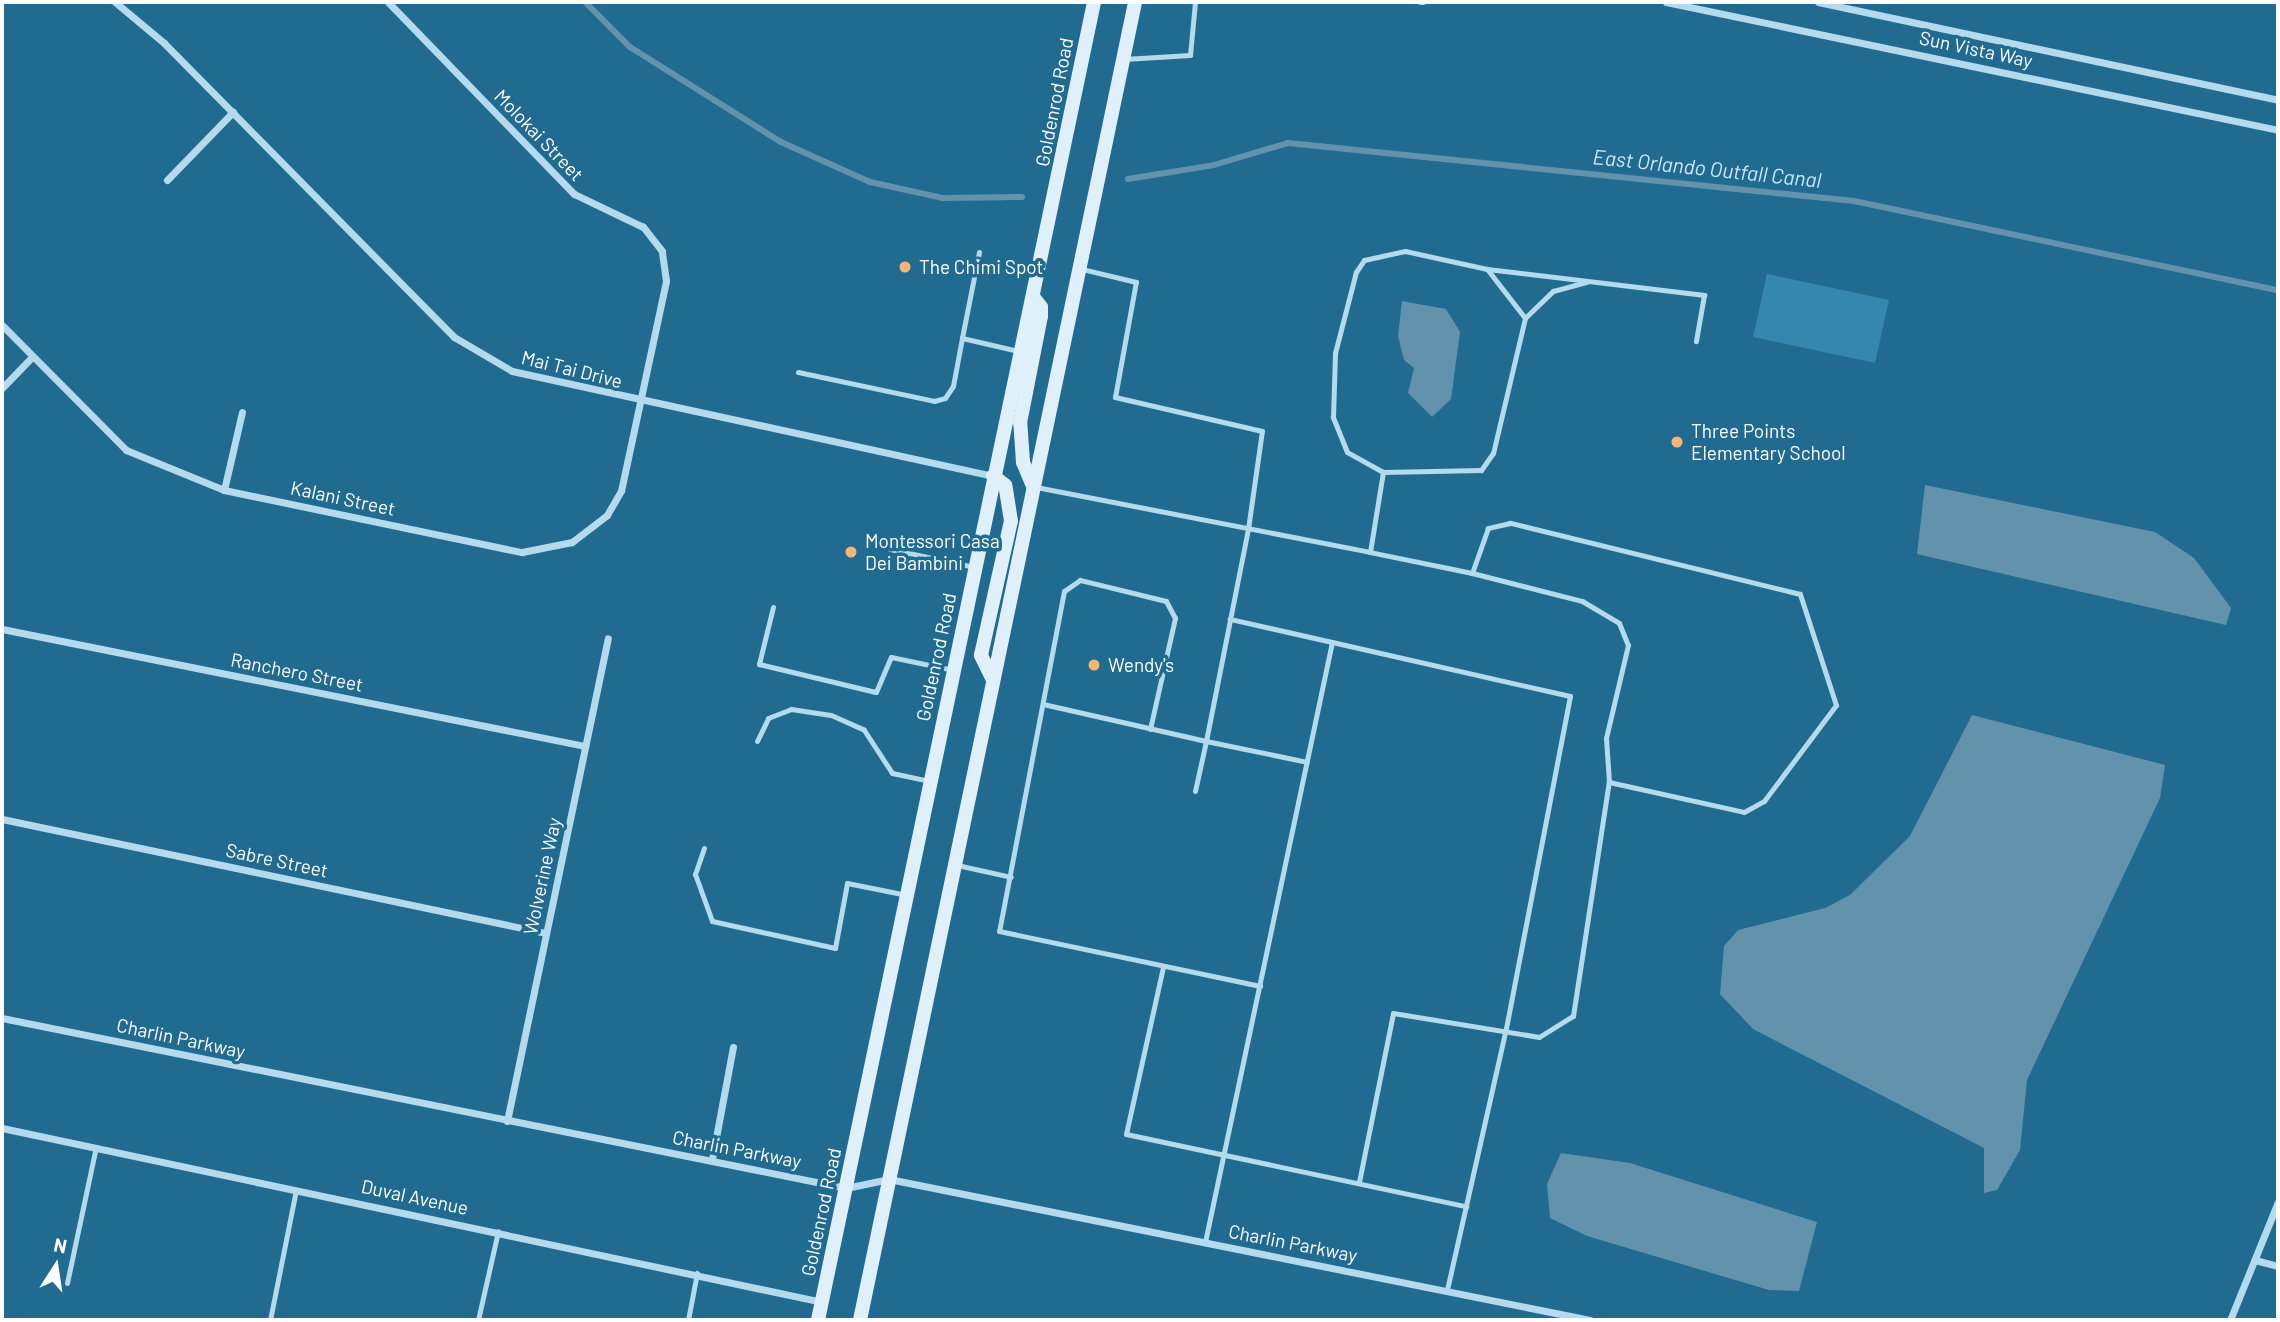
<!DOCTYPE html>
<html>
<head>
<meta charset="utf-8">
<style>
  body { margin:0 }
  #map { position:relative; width:2280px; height:1322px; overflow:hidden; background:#216b91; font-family:Barlow,sans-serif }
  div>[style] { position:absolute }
  .green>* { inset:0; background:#3587ae }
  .water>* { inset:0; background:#6393ac }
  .stream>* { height:6px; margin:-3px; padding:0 3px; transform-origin:3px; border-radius:3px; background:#6393ac }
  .service>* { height:5px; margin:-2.5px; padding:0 2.5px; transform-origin:2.5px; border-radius:2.5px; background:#b3daed }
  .minor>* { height:7px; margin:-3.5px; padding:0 3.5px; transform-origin:3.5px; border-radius:3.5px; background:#b3daed }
  .secondary>* { height:14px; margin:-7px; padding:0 7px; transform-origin:7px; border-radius:7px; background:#dff0fa }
  .dots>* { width:19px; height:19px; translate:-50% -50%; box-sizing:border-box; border:4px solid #216b91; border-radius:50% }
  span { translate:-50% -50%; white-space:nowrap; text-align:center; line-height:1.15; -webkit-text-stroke:7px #216b91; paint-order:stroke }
  .street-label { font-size:19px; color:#fff }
  .poi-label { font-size:19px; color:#fff }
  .left { translate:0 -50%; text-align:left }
  .water-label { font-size:21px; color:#c9e7f6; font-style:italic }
  .frame { position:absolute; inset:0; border:4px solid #fff; pointer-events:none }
  .north { position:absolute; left:21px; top:1231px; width:70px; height:70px; -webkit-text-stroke:5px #216b91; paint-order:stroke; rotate:12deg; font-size:19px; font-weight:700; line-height:28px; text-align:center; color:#fff }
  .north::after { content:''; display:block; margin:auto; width:24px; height:32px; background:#fff; clip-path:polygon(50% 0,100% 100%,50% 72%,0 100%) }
</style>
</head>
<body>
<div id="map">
  <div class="green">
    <i style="clip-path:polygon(1767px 274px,1889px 300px,1875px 363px,1753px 337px)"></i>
  </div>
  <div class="water">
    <i style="clip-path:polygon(1402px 301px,1446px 309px,1460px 332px,1451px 399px,1432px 417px,1408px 393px,1414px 368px,1404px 360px,1398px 336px)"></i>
    <i style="clip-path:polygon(1925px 485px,2155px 532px,2194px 558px,2231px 608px,2226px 625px,1917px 554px)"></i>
    <i style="clip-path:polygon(1972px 715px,2165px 765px,2160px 798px,2027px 1080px,2020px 1150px,1997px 1190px,1984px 1193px,1984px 1148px,1753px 1029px,1720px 994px,1724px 946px,1738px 930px,1825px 908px,1850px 895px,1910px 836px)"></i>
    <i style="clip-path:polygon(1561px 1153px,1630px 1163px,1817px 1222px,1799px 1291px,1769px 1290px,1587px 1236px,1550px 1218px,1547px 1184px)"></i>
  </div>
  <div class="stream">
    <i style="left:585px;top:2px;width:64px;rotate:45deg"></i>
    <i style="left:630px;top:47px;width:178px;rotate:32.2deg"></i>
    <i style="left:781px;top:142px;width:98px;rotate:24.2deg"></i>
    <i style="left:870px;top:182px;width:75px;rotate:12.4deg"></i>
    <i style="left:943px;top:198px;width:79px;rotate:-0.7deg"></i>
    <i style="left:1128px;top:179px;width:87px;rotate:-9.2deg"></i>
    <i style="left:1214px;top:165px;width:77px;rotate:-16.6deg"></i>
    <i style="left:1288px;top:143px;width:569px;rotate:5.85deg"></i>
    <i style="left:1854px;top:201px;width:433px;rotate:11.9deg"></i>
  </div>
  <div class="service">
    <i style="left:1420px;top:2px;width:3px"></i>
    <i style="left:1124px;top:59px;width:66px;rotate:-3.5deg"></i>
    <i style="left:1190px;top:55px;width:53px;rotate:-84.6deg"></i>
    <i style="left:979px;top:252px;width:88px;rotate:101.2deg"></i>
    <i style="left:962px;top:338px;width:57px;rotate:13.1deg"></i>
    <i style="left:1487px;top:269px;width:62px;rotate:52.2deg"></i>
    <i style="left:1525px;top:318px;width:139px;rotate:103.3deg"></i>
    <i style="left:1493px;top:453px;width:21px;rotate:125deg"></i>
    <i style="left:1481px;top:470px;width:98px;rotate:178.8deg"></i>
    <i style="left:1383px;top:472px;width:41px;rotate:-150.9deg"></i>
    <i style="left:1347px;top:452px;width:38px;rotate:-112deg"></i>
    <i style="left:1333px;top:417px;width:64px;rotate:-88.2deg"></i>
    <i style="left:1335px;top:353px;width:84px;rotate:-75.5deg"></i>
    <i style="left:1356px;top:272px;width:14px;rotate:-56deg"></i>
    <i style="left:1364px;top:260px;width:42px;rotate:-12.4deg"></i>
    <i style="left:1405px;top:251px;width:84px;rotate:12.4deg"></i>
    <i style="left:1487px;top:269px;width:219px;rotate:6.8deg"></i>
    <i style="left:1704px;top:295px;width:47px;rotate:99.9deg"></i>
    <i style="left:1525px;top:318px;width:39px;rotate:-44deg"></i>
    <i style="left:1553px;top:291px;width:35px;rotate:-15deg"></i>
    <i style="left:798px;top:372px;width:139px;rotate:12deg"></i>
    <i style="left:934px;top:401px;width:11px;rotate:-15deg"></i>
    <i style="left:945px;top:398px;width:14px;rotate:-56deg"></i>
    <i style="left:953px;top:386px;width:49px;rotate:-79.4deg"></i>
    <i style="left:1036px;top:487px;width:340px;rotate:11deg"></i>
    <i style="left:1370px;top:552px;width:81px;rotate:-80.8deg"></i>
    <i style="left:890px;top:549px;width:87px;rotate:12deg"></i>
    <i style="left:1472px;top:573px;width:114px;rotate:14.3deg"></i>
    <i style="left:1582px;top:601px;width:43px;rotate:30.7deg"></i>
    <i style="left:1619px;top:623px;width:24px;rotate:68deg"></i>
    <i style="left:1628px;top:645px;width:96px;rotate:103.3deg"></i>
    <i style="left:1606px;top:738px;width:44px;rotate:86.1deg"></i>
    <i style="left:773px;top:607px;width:59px;rotate:103.8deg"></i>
    <i style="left:759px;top:664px;width:120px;rotate:13.5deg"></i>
    <i style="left:876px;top:692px;width:38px;rotate:-67deg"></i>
    <i style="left:891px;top:657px;width:63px;rotate:11.8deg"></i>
    <i style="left:1332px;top:642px;width:244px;rotate:12.8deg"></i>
    <i style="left:1570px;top:696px;width:338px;rotate:100.9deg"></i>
    <i style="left:1506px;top:1028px;width:269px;rotate:102.7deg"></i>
    <i style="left:1043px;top:704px;width:167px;rotate:12.8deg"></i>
    <i style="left:1206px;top:741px;width:216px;rotate:-78.8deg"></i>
    <i style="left:1248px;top:529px;width:99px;rotate:-81.9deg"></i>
    <i style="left:1262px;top:431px;width:151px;rotate:-167deg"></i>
    <i style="left:1115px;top:397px;width:117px;rotate:-79.7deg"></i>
    <i style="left:1136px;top:282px;width:56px;rotate:-166.5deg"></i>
    <i style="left:1150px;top:729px;width:114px;rotate:-77.3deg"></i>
    <i style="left:1175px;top:618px;width:19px;rotate:-118deg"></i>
    <i style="left:1166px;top:601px;width:89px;rotate:-166.3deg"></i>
    <i style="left:1080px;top:580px;width:19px;rotate:145deg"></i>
    <i style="left:1064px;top:591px;width:346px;rotate:100.8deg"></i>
    <i style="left:999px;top:931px;width:267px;rotate:11.9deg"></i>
    <i style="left:757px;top:741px;width:25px;rotate:-64deg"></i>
    <i style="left:768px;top:718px;width:25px;rotate:-21deg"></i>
    <i style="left:791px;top:709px;width:40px;rotate:8.5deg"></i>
    <i style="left:831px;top:715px;width:36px;rotate:24deg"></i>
    <i style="left:864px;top:730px;width:51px;rotate:56.9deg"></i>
    <i style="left:892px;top:773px;width:39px;rotate:12deg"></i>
    <i style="left:1195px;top:791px;width:51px;rotate:-77.6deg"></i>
    <i style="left:1206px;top:741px;width:103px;rotate:11.7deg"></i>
    <i style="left:704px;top:848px;width:28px;rotate:109deg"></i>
    <i style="left:695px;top:874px;width:50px;rotate:70.1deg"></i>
    <i style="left:712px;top:921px;width:126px;rotate:12.4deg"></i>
    <i style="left:835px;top:948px;width:66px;rotate:-79.5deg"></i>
    <i style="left:847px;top:883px;width:61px;rotate:11.3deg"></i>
    <i style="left:957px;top:865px;width:55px;rotate:12.5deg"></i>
    <i style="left:1163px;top:967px;width:171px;rotate:102.5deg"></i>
    <i style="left:1126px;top:1134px;width:348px;rotate:12deg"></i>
    <i style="left:1359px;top:1182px;width:172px;rotate:-78.6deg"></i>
    <i style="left:1393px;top:1013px;width:148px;rotate:9.3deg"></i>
    <i style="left:1539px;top:1037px;width:40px;rotate:-32deg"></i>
    <i style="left:1573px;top:1016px;width:237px;rotate:-81.3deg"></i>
    <i style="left:1609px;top:782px;width:138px;rotate:12.5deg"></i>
    <i style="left:1744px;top:812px;width:23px;rotate:-29deg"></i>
    <i style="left:1764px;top:801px;width:120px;rotate:-53.1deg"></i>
    <i style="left:1836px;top:705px;width:117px;rotate:-108deg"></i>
    <i style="left:1800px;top:594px;width:299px;rotate:-166.2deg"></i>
    <i style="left:1510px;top:523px;width:23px;rotate:167deg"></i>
    <i style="left:1488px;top:528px;width:48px;rotate:109.6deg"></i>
    <i style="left:1472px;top:573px;width:104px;rotate:-168.4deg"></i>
    <i style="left:1205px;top:1242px;width:613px;rotate:-78.05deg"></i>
    <i style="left:1332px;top:642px;width:105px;rotate:-167.3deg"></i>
    <i style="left:67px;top:1283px;width:139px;rotate:-78deg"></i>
    <i style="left:270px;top:1320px;width:133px;rotate:-78.7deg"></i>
    <i style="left:478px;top:1320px;width:91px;rotate:-77.3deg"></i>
    <i style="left:688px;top:1320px;width:48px;rotate:-79.2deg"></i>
  </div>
  <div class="minor">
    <i style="left:115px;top:2px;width:64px;rotate:39.9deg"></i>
    <i style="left:164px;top:43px;width:413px;rotate:45.4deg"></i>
    <i style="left:454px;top:337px;width:67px;rotate:30.4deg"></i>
    <i style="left:512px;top:371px;width:492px;rotate:12.3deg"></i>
    <i style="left:1666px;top:2px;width:625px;rotate:11.81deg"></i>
    <i style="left:1818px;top:2px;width:470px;rotate:12deg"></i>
    <i style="left:167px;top:180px;width:95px;rotate:-45.9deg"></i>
    <i style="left:2px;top:325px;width:176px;rotate:45.2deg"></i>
    <i style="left:126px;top:450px;width:106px;rotate:22.2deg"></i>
    <i style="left:224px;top:490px;width:304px;rotate:11.8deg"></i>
    <i style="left:522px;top:552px;width:51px;rotate:-11.3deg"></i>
    <i style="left:572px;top:542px;width:44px;rotate:-37.6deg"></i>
    <i style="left:607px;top:515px;width:28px;rotate:-60deg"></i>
    <i style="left:621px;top:491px;width:215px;rotate:-77.9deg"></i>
    <i style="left:666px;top:281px;width:30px;rotate:-98deg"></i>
    <i style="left:662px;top:251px;width:31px;rotate:-128deg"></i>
    <i style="left:643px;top:227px;width:76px;rotate:-154.4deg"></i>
    <i style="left:574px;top:194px;width:267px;rotate:-134.1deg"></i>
    <i style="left:2px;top:388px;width:42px;rotate:-46deg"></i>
    <i style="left:224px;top:490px;width:80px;rotate:-77deg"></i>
    <i style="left:2px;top:629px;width:595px;rotate:11.35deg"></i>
    <i style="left:2px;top:819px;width:556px;rotate:11.84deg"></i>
    <i style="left:2px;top:1018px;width:861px;rotate:11.39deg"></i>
    <i style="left:846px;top:1188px;width:44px;rotate:-11.8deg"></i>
    <i style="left:889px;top:1179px;width:715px;rotate:11.37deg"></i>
    <i style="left:507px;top:1121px;width:493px;rotate:-78.2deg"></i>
    <i style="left:2px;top:1128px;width:838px;rotate:11.98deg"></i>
    <i style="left:712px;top:1159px;width:114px;rotate:-79.4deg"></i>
    <i style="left:2255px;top:1260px;width:24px;rotate:15deg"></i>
    <i style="left:2230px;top:1320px;width:127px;rotate:-67.9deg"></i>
  </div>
  <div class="secondary">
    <i style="left:1033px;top:486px;width:26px;rotate:-113deg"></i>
    <i style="left:1023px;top:462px;width:39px;rotate:-94deg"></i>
    <i style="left:1020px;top:423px;width:109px;rotate:-78.9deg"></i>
    <i style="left:1041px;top:316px;width:9px;rotate:-90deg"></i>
    <i style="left:1041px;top:307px;width:11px;rotate:-128deg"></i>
    <i style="left:993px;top:680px;width:28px;rotate:-116deg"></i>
    <i style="left:981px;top:655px;width:137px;rotate:-77.4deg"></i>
    <i style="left:1011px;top:521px;width:36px;rotate:-99deg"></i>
    <i style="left:1005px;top:485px;width:15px;rotate:-143deg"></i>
    <i style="left:818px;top:1320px;width:1347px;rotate:-78.17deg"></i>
    <i style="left:860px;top:1320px;width:1346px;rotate:-78.21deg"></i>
  </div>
  <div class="dots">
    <i style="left:905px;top:267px;background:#f9b574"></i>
    <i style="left:1677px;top:442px;background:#f9b574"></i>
    <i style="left:851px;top:552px;background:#f9b574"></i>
    <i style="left:1094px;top:665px;background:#f9b574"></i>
  </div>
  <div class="street-label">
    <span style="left:1976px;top:49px;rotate:12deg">Sun Vista Way</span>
    <span style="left:1054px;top:102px;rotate:-79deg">Goldenrod Road</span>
    <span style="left:539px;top:135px;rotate:46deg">Molokai Street</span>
    <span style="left:572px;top:369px;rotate:14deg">Mai Tai Drive</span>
    <span style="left:343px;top:498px;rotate:12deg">Kalani Street</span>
    <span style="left:936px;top:657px;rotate:-78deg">Goldenrod Road</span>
    <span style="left:297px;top:672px;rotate:11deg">Ranchero Street</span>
    <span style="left:277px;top:860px;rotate:12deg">Sabre Street</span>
    <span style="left:542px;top:876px;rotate:-78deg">Wolverine Way</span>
    <span style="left:181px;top:1038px;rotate:12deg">Charlin Parkway</span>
    <span style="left:737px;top:1149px;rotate:11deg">Charlin Parkway</span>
    <span style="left:415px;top:1197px;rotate:12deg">Duval Avenue</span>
    <span style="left:821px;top:1212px;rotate:-78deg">Goldenrod Road</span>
    <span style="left:1293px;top:1243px;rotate:11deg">Charlin Parkway</span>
  </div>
  <div class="poi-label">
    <span class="left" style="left:919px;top:267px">The Chimi Spot</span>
    <span class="left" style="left:1691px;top:442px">Three Points<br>Elementary School</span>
    <span class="left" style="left:865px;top:552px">Montessori Casa<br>Dei Bambini</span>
    <span class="left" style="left:1108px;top:665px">Wendy's</span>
  </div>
  <div class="water-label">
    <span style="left:1707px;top:168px;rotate:6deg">East Orlando Outfall Canal</span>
  </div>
  <div class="frame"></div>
  <div class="north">N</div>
</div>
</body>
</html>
